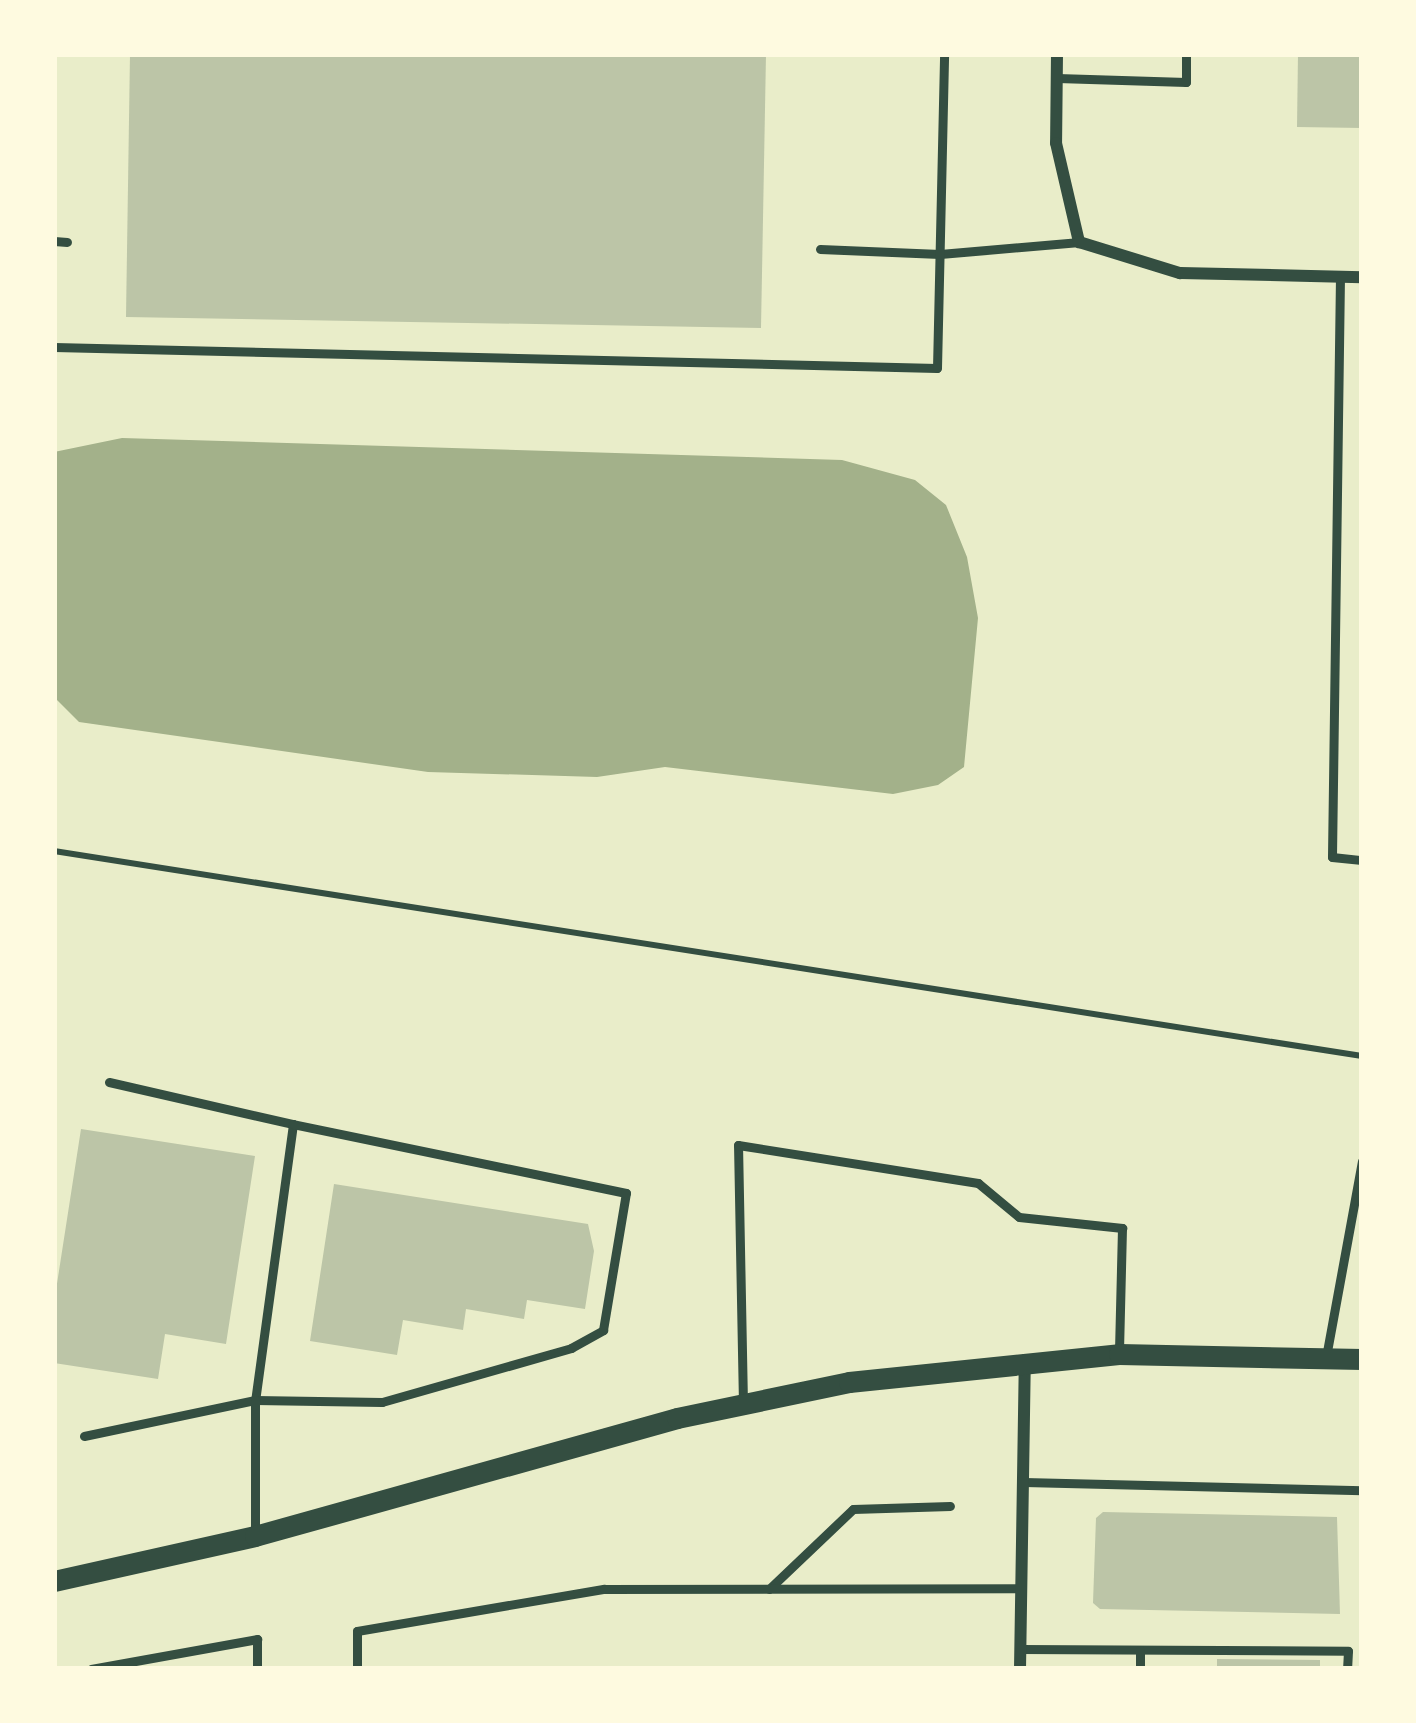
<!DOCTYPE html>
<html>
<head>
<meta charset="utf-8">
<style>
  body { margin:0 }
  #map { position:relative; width:1416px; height:1723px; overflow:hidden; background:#e9edc9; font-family:"Noto Sans",sans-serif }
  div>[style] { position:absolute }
  .water>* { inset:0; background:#a3b18a }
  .building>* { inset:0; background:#bcc5a7 }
  .path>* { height:6px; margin:-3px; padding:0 3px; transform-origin:3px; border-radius:3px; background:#344e41 }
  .service>* { height:9px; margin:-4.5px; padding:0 4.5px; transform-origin:4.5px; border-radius:4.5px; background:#344e41 }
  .minor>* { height:12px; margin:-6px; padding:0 6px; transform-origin:6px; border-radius:6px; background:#344e41 }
  .tertiary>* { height:21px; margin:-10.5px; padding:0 10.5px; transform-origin:10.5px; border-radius:10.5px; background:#344e41 }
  span { translate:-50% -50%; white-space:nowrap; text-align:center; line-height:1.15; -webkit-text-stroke:12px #fefae0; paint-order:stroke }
  .frame { position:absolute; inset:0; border:57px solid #fefae0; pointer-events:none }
</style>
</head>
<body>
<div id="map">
  <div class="water">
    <i style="clip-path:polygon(122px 438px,842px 460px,915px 480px,946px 505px,967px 557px,978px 618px,964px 767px,938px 785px,893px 794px,665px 767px,597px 777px,428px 772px,79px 722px,54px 697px,54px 452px)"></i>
  </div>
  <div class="building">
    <i style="clip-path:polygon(130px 54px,766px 54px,761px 328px,126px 317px)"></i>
    <i style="clip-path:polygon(1298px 54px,1362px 54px,1362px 128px,1297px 127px)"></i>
    <i style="clip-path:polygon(81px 1129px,255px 1156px,226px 1344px,165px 1334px,158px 1379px,54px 1363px,54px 1303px)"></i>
    <i style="clip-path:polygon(334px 1184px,588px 1224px,594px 1251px,585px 1309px,527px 1300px,524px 1319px,466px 1309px,463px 1330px,403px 1320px,397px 1355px,310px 1341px)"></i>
    <i style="clip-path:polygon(1103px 1512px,1337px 1517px,1340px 1614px,1100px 1609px,1093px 1603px,1096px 1518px)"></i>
    <i style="clip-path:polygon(1217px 1659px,1320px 1660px,1320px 1669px,1217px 1669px)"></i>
  </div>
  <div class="path">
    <i style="left:54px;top:851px;width:1324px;rotate:8.91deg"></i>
  </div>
  <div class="service">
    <i style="left:1057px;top:78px;width:129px;rotate:1.8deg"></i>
    <i style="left:1186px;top:82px;width:28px;rotate:-90deg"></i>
    <i style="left:54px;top:241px;width:13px;rotate:4deg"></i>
    <i style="left:820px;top:249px;width:120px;rotate:2.4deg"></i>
    <i style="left:940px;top:254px;width:140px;rotate:-4.9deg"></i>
    <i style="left:1340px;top:276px;width:581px;rotate:90.79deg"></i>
    <i style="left:1332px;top:857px;width:30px;rotate:6deg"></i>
    <i style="left:54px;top:347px;width:883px;rotate:1.36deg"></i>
    <i style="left:937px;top:368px;width:314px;rotate:-88.7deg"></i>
    <i style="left:109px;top:1082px;width:189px;rotate:12.9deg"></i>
    <i style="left:293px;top:1124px;width:279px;rotate:97.8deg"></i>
    <i style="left:255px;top:1400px;width:127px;rotate:0.9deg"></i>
    <i style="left:382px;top:1402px;width:197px;rotate:-15.9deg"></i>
    <i style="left:571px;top:1348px;width:37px;rotate:-29deg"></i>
    <i style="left:603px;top:1330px;width:139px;rotate:-80.5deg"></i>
    <i style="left:626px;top:1193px;width:340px;rotate:-168.3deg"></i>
    <i style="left:1326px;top:1357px;width:199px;rotate:-79.6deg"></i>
    <i style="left:743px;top:1404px;width:259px;rotate:-91.1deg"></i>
    <i style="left:738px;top:1145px;width:243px;rotate:9deg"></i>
    <i style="left:978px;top:1183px;width:53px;rotate:39.7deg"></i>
    <i style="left:1019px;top:1217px;width:104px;rotate:6.1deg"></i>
    <i style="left:1122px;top:1228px;width:122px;rotate:91.4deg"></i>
    <i style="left:84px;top:1436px;width:175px;rotate:-11.9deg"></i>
    <i style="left:255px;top:1400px;width:136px;rotate:90deg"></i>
    <i style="left:1024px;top:1482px;width:338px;rotate:1.4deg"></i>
    <i style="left:769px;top:1589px;width:116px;rotate:-43.6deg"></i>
    <i style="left:853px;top:1509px;width:97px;rotate:-1.8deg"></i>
    <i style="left:1020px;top:1649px;width:328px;rotate:0.3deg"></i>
    <i style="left:1348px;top:1651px;width:18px;rotate:93deg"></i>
    <i style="left:91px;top:1669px;width:169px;rotate:-10.2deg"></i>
    <i style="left:257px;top:1639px;width:30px;rotate:90deg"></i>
    <i style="left:357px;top:1669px;width:38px;rotate:-90deg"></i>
    <i style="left:357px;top:1631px;width:251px;rotate:-9.7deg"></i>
    <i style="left:604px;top:1589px;width:418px;rotate:-0.1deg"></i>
    <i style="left:1140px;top:1669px;width:19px;rotate:-90deg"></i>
  </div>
  <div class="minor">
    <i style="left:1057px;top:54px;width:89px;rotate:90.6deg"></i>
    <i style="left:1056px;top:143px;width:102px;rotate:76.9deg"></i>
    <i style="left:1079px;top:242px;width:106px;rotate:17.1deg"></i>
    <i style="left:1180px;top:273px;width:182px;rotate:1.3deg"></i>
    <i style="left:1020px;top:1669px;width:309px;rotate:-89.1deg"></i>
  </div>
  <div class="tertiary">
    <i style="left:54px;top:1581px;width:206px;rotate:-12.6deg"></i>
    <i style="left:255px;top:1536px;width:438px;rotate:-15.6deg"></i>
    <i style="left:677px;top:1418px;width:176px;rotate:-11.8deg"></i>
    <i style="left:849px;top:1382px;width:271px;rotate:-5.9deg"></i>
    <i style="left:1119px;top:1354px;width:243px;rotate:1.2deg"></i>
  </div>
  <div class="frame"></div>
</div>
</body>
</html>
